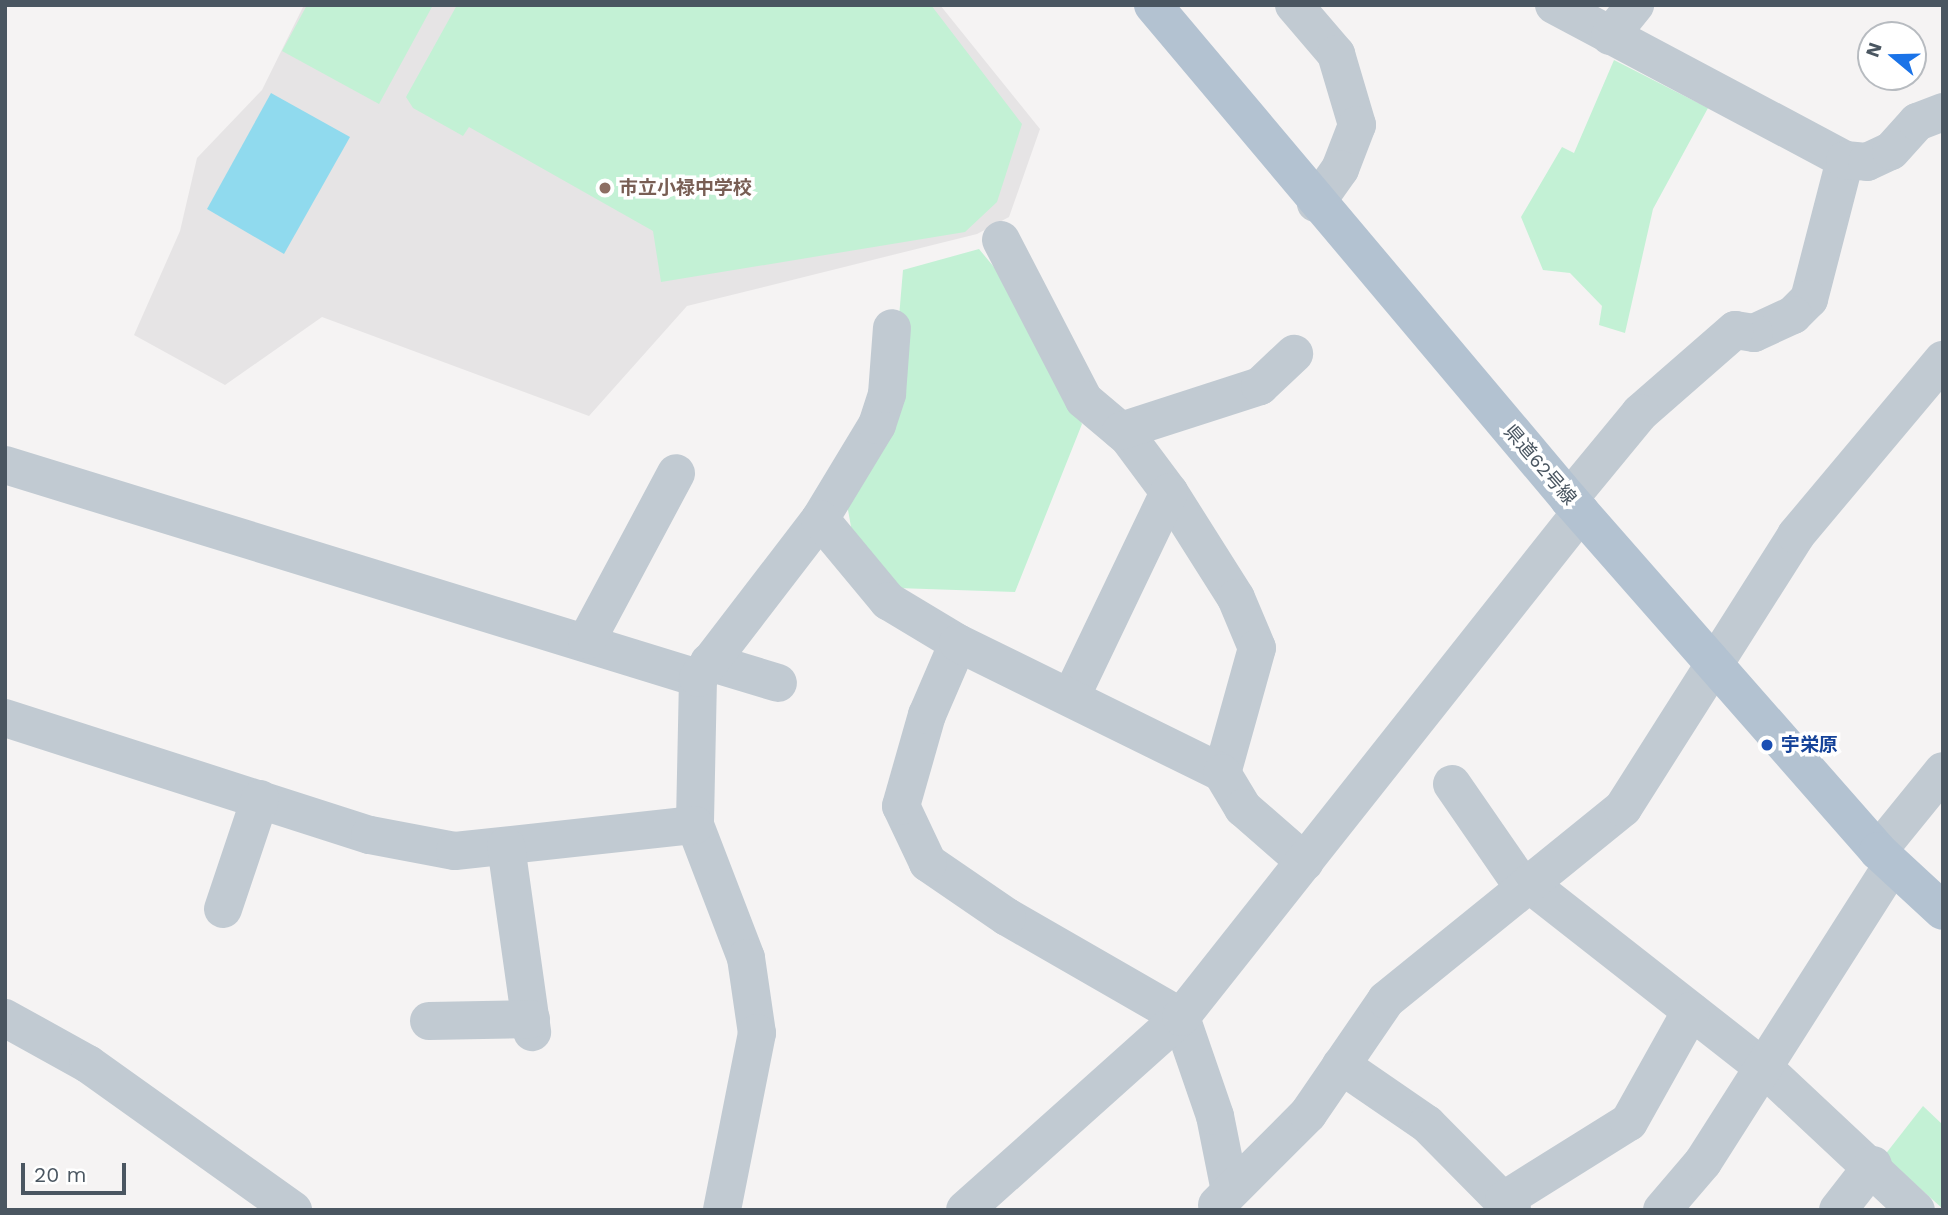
<!DOCTYPE html>
<html>
<head>
<meta charset="utf-8">
<style>
  body { margin:0 }
  #map { position:relative; width:1948px; height:1215px; overflow:hidden; background:#f5f3f3; font-family:"Work Sans","Noto Sans JP",sans-serif }
  div>[style] { position:absolute }
  .education>* { inset:0; background:#e6e4e5 }
  .green>* { inset:0; background:#c3f1d5 }
  .water>* { inset:0; background:#90daee }
  .minor>* { height:38px; margin:-19px; padding:0 19px; transform-origin:19px; border-radius:19px; background:#c1cad2 }
  .major>* { height:38px; margin:-19px; padding:0 19px; transform-origin:19px; border-radius:19px; background:#b3c2d1 }
  .dots>* { width:19px; height:19px; translate:-50% -50%; box-sizing:border-box; border:4px solid #fff; border-radius:50% }
  span { translate:-50% -50%; white-space:nowrap; text-align:center; line-height:1.15; -webkit-text-stroke:7px #fff; paint-order:stroke }
  .education-label { font-size:19px; color:#785e54; font-weight:700 }
  .left { translate:0 -50%; text-align:left }
  .street-label { font-size:19px; color:#4a5661 }
  .transit-label { font-size:19px; color:#164399; font-weight:700 }
  .frame { position:absolute; inset:0; border:7px solid #4a5661; pointer-events:none }
  .north { position:absolute; left:1857px; top:21px; width:70px; height:70px; box-sizing:border-box; background:#fff; border:2px solid #b7bbc0; border-radius:50%; rotate:289deg; font-size:19px; font-weight:700; line-height:28px; text-align:center; color:#4a5661 }
  .north::after { content:''; display:block; margin:auto; width:24px; height:32px; background:#1a73e8; clip-path:polygon(50% 0,100% 100%,50% 72%,0 100%) }
  .scale { position:absolute; left:21px; top:1163px; width:105px; height:32px; box-sizing:border-box; border:4px solid #4a5661; border-top:0; padding-left:9px; font-size:21px; line-height:24px; white-space:nowrap; color:#4a5661; -webkit-text-stroke:5px #fff; paint-order:stroke }
</style>
</head>
<body>
<div id="map">
  <div class="education">
    <i style="clip-path:polygon(304px 5px,940px 5px,1040px 129px,1009px 217px,977px 234px,687px 306px,589px 416px,322px 317px,225px 385px,134px 335px,180px 231px,197px 158px,262px 90px)"></i>
  </div>
  <div class="green">
    <i style="clip-path:polygon(307px 5px,433px 5px,379px 104px,282px 51px)"></i>
    <i style="clip-path:polygon(457px 5px,931px 5px,1022px 124px,997px 202px,965px 232px,661px 282px,653px 231px,469px 127px,463px 136px,413px 108px,406px 97px)"></i>
    <i style="clip-path:polygon(1614px 60px,1708px 108px,1653px 209px,1625px 333px,1599px 325px,1602px 306px,1570px 273px,1543px 270px,1521px 217px,1562px 147px,1574px 153px)"></i>
    <i style="clip-path:polygon(979px 249px,1003px 278px,1082px 424px,1015px 592px,897px 588px,853px 538px,845px 493px,890px 423px,903px 270px)"></i>
    <i style="clip-path:polygon(1923px 1106px,1943px 1125px,1943px 1209px,1884px 1156px)"></i>
  </div>
  <div class="water">
    <i style="clip-path:polygon(271px 93px,350px 137px,284px 254px,207px 209px)"></i>
  </div>
  <div class="minor">
    <i style="left:1294px;top:5px;width:65px;rotate:49.4deg"></i>
    <i style="left:1336px;top:54px;width:74px;rotate:73.5deg"></i>
    <i style="left:1357px;top:125px;width:47px;rotate:111.1deg"></i>
    <i style="left:1340px;top:169px;width:42px;rotate:125.2deg"></i>
    <i style="left:1554px;top:5px;width:330px;rotate:28deg"></i>
    <i style="left:1845px;top:160px;width:144px;rotate:104.5deg"></i>
    <i style="left:1809px;top:299px;width:23px;rotate:135deg"></i>
    <i style="left:1793px;top:315px;width:43px;rotate:155.2deg"></i>
    <i style="left:1754px;top:333px;width:19px;rotate:-171deg"></i>
    <i style="left:1735px;top:330px;width:126px;rotate:138.9deg"></i>
    <i style="left:1640px;top:413px;width:112px;rotate:129.5deg"></i>
    <i style="left:1610px;top:36px;width:40px;rotate:-51deg"></i>
    <i style="left:1845px;top:160px;width:22px;rotate:5deg"></i>
    <i style="left:1867px;top:162px;width:26px;rotate:-25deg"></i>
    <i style="left:1891px;top:151px;width:39px;rotate:-48deg"></i>
    <i style="left:1917px;top:122px;width:28px;rotate:-21deg"></i>
    <i style="left:1001px;top:240px;width:180px;rotate:62.6deg"></i>
    <i style="left:1084px;top:400px;width:57px;rotate:40.1deg"></i>
    <i style="left:1128px;top:437px;width:69px;rotate:53.3deg"></i>
    <i style="left:1169px;top:492px;width:125px;rotate:57.7deg"></i>
    <i style="left:1236px;top:598px;width:54px;rotate:67.2deg"></i>
    <i style="left:1257px;top:648px;width:130px;rotate:105.6deg"></i>
    <i style="left:1121px;top:431px;width:146px;rotate:-17.9deg"></i>
    <i style="left:1260px;top:386px;width:47px;rotate:-43.3deg"></i>
    <i style="left:5px;top:465px;width:725px;rotate:17.09deg"></i>
    <i style="left:698px;top:678px;width:147px;rotate:91.2deg"></i>
    <i style="left:695px;top:825px;width:142px;rotate:69deg"></i>
    <i style="left:746px;top:958px;width:76px;rotate:81.7deg"></i>
    <i style="left:757px;top:1033px;width:180px;rotate:101.2deg"></i>
    <i style="left:820px;top:519px;width:110px;rotate:-58.8deg"></i>
    <i style="left:877px;top:425px;width:33px;rotate:-72deg"></i>
    <i style="left:887px;top:394px;width:66px;rotate:-85.7deg"></i>
    <i style="left:587px;top:640px;width:189px;rotate:-61.9deg"></i>
    <i style="left:709px;top:662px;width:72px;rotate:16.9deg"></i>
    <i style="left:698px;top:678px;width:200px;rotate:-52.5deg"></i>
    <i style="left:820px;top:519px;width:107px;rotate:50.3deg"></i>
    <i style="left:888px;top:601px;width:82px;rotate:31deg"></i>
    <i style="left:1071px;top:697px;width:227px;rotate:-64.4deg"></i>
    <i style="left:5px;top:718px;width:383px;rotate:17.8deg"></i>
    <i style="left:370px;top:835px;width:86px;rotate:10.7deg"></i>
    <i style="left:455px;top:851px;width:241px;rotate:-6.2deg"></i>
    <i style="left:1452px;top:784px;width:125px;rotate:55.4deg"></i>
    <i style="left:506px;top:846px;width:188px;rotate:82deg"></i>
    <i style="left:1878px;top:851px;width:103px;rotate:-50.9deg"></i>
    <i style="left:1528px;top:883px;width:300px;rotate:38.1deg"></i>
    <i style="left:1764px;top:1068px;width:208px;rotate:43.1deg"></i>
    <i style="left:223px;top:909px;width:116px;rotate:-71.4deg"></i>
    <i style="left:5px;top:1018px;width:95px;rotate:29deg"></i>
    <i style="left:88px;top:1064px;width:252px;rotate:35.5deg"></i>
    <i style="left:429px;top:1021px;width:102px;rotate:-1.1deg"></i>
    <i style="left:1341px;top:1065px;width:104px;rotate:34.5deg"></i>
    <i style="left:1427px;top:1124px;width:121px;rotate:45.3deg"></i>
    <i style="left:1230px;top:1191px;width:76px;rotate:-101.3deg"></i>
    <i style="left:1215px;top:1116px;width:105px;rotate:-109deg"></i>
    <i style="left:1181px;top:1017px;width:201px;rotate:-150.1deg"></i>
    <i style="left:1007px;top:917px;width:96px;rotate:-145.6deg"></i>
    <i style="left:928px;top:863px;width:63px;rotate:-115.3deg"></i>
    <i style="left:901px;top:806px;width:95px;rotate:-74.1deg"></i>
    <i style="left:927px;top:715px;width:78px;rotate:-66.7deg"></i>
    <i style="left:958px;top:643px;width:294px;rotate:26.2deg"></i>
    <i style="left:1222px;top:773px;width:41px;rotate:59deg"></i>
    <i style="left:1243px;top:808px;width:82px;rotate:41.1deg"></i>
    <i style="left:1504px;top:1200px;width:147px;rotate:-32deg"></i>
    <i style="left:1629px;top:1122px;width:127px;rotate:-60.8deg"></i>
    <i style="left:1217px;top:1205px;width:129px;rotate:-45deg"></i>
    <i style="left:1308px;top:1114px;width:138px;rotate:-55.6deg"></i>
    <i style="left:1386px;top:1000px;width:305px;rotate:-39deg"></i>
    <i style="left:1623px;top:808px;width:323px;rotate:-57.6deg"></i>
    <i style="left:1796px;top:535px;width:229px;rotate:-50deg"></i>
    <i style="left:965px;top:1210px;width:290px;rotate:-41.8deg"></i>
    <i style="left:1181px;top:1017px;width:644px;rotate:-51.62deg"></i>
    <i style="left:1662px;top:1210px;width:63px;rotate:-49.5deg"></i>
    <i style="left:1703px;top:1162px;width:352px;rotate:-57.5deg"></i>
    <i style="left:1838px;top:1210px;width:57px;rotate:-52.1deg"></i>
  </div>
  <div class="major">
    <i style="left:1153px;top:5px;width:646px;rotate:49.9deg"></i>
    <i style="left:1569px;top:499px;width:468px;rotate:48.7deg"></i>
    <i style="left:1878px;top:851px;width:88px;rotate:42.7deg"></i>
  </div>
  <div class="dots">
    <i style="left:605px;top:188px;background:#8d6e63"></i>
    <i style="left:1767px;top:745px;background:#1a4fb4"></i>
  </div>
  <div class="education-label">
    <span class="left" style="left:619px;top:188px">市立小禄中学校</span>
  </div>
  <div class="street-label">
    <span style="left:1540px;top:465px;rotate:49deg">県道62号線</span>
  </div>
  <div class="transit-label">
    <span class="left" style="left:1781px;top:745px">宇栄原</span>
  </div>
  <div class="frame"></div>
  <div class="north">N</div>
  <div class="scale">20 m</div>
</div>
</body>
</html>
